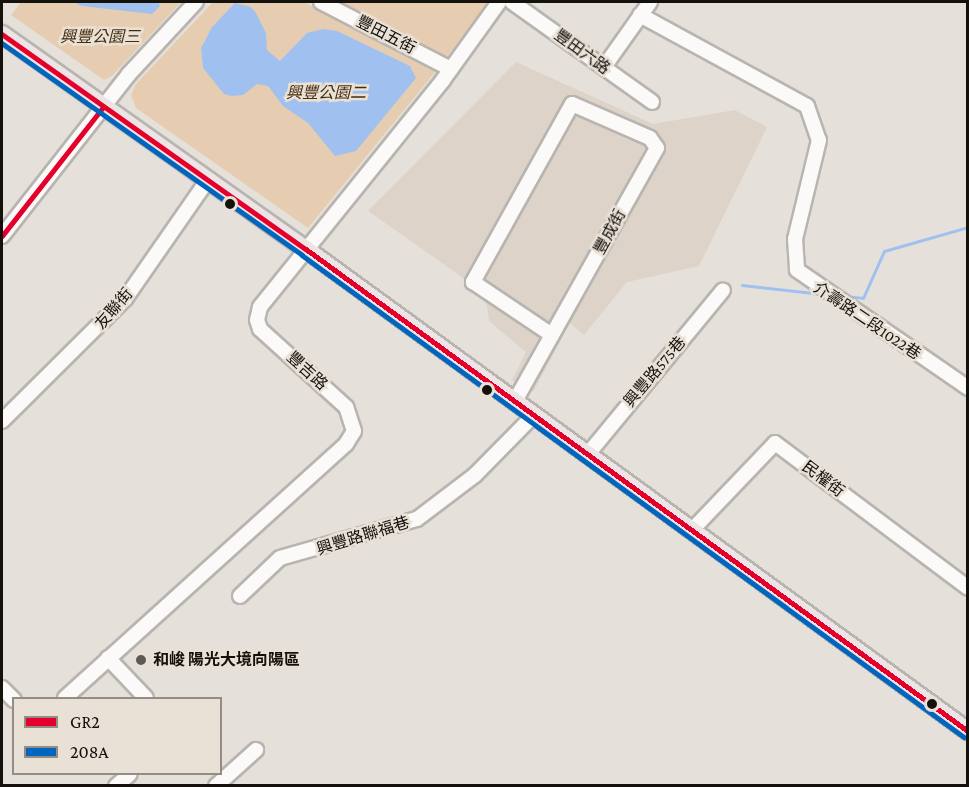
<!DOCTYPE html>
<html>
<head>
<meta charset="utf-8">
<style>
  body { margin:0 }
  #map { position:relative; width:969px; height:787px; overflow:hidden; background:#e5e0da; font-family:"Crimson Pro","Noto Sans TC",serif }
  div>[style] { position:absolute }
  .built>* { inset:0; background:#ded3c8 }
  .green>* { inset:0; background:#e6cdb1 }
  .water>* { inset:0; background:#a0c0ef }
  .stream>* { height:3px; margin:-1.5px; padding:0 1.5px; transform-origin:1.5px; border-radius:1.5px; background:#a0c0ef }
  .roads { filter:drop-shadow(2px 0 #b8b5b0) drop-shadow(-2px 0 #b8b5b0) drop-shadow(0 2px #b8b5b0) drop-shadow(0 -2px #b8b5b0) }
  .minor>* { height:14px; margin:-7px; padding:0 7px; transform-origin:7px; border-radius:7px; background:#fbfaf9 }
  .major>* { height:16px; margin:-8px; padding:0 8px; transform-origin:8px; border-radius:8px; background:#ece4e5 }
  .bus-1>* { height:4.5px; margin:-2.25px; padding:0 2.25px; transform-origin:2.25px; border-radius:2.25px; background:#e4002b }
  .bus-2>* { height:4.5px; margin:-2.25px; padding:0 2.25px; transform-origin:2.25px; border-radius:2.25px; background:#0065bd }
  .dots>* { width:16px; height:16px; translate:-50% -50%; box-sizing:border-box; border:3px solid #e9e0d6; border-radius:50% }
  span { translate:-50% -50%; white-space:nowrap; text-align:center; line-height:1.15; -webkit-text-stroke:5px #e9e0d6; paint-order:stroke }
  .street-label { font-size:16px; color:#14110d }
  .park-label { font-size:16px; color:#452d0e; font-style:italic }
  .poi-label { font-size:16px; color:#14110d; font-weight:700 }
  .left { translate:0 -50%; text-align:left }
  .frame { position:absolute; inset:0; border:3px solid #14110d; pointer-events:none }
  .legend { position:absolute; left:12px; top:697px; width:210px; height:78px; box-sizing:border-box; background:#e9e0d6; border:2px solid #948d86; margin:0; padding:8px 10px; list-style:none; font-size:18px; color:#14110d }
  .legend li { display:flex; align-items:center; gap:12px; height:30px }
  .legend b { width:30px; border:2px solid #948d86 }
</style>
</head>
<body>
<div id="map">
  <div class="built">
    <i style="clip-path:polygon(516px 62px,653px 124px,735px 110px,767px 127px,699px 266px,627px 282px,584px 335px,570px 323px,533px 392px,512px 380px,526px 352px,489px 321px,487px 305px,462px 277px,368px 211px)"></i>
  </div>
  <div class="green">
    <i style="clip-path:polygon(21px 2px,181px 2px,112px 76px,104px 80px,11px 15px)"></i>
    <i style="clip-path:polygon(213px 2px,304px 2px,436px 71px,308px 228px,136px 108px,131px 95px,136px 84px)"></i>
    <i style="clip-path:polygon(336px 2px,488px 2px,488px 3px,446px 58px)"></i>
  </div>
  <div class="water">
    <i style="clip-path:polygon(73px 2px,158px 2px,160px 6px,152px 14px,82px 6px)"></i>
    <i style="clip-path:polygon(235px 3px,251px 7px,256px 13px,266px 33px,267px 50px,280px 61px,307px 33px,323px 29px,337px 31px,410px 66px,416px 78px,356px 151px,335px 156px,308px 123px,283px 106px,268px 86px,257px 84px,243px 95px,231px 96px,224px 94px,203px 68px,201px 48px,212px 27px)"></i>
  </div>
  <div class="stream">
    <i style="left:742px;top:285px;width:80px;rotate:6.5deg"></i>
    <i style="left:845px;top:296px;width:18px;rotate:6deg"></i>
    <i style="left:863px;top:298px;width:51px;rotate:-65.9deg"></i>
    <i style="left:884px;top:251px;width:87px;rotate:-15.9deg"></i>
  </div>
  <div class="roads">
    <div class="minor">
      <i style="left:321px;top:2px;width:146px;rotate:27.3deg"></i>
      <i style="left:512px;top:2px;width:172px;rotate:35.5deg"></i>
      <i style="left:640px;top:15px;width:190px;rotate:28.6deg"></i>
      <i style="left:807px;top:106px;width:36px;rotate:71deg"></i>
      <i style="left:819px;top:140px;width:102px;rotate:103.6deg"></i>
      <i style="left:795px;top:239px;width:31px;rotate:86deg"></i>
      <i style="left:797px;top:270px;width:208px;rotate:34.6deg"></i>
      <i style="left:604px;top:67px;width:80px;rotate:-54.7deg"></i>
      <i style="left:2px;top:236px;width:206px;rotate:-51.9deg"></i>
      <i style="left:129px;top:74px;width:98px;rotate:-47.1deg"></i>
      <i style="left:515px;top:401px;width:290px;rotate:-60.7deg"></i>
      <i style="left:657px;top:148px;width:12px;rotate:-125deg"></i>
      <i style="left:650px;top:138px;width:85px;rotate:-156.4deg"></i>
      <i style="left:572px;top:104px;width:204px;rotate:119.1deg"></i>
      <i style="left:473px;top:282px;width:95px;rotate:33.9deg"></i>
      <i style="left:2px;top:421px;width:173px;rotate:-44.8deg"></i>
      <i style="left:125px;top:299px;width:144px;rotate:-55.2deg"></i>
      <i style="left:588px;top:454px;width:212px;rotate:-50.5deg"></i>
      <i style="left:692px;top:530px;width:120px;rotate:-46.3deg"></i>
      <i style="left:775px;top:443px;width:241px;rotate:36.9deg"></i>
      <i style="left:240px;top:596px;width:55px;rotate:-43.5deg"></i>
      <i style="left:280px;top:558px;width:142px;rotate:-15.9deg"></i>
      <i style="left:417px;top:519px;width:73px;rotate:-37.2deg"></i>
      <i style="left:475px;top:475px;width:84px;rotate:-45.5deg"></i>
      <i style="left:108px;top:658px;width:55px;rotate:46.5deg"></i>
      <i style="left:2px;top:688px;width:17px;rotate:45deg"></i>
      <i style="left:65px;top:698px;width:379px;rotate:-42.1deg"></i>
      <i style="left:346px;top:444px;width:15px;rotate:-58deg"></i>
      <i style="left:354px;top:431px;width:25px;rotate:-108deg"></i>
      <i style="left:346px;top:407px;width:116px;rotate:-137.8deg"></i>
      <i style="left:260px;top:329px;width:9px;rotate:-108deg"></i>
      <i style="left:257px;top:320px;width:13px;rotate:-77deg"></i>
      <i style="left:260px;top:307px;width:292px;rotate:-51.1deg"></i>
      <i style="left:443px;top:80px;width:96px;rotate:-54.3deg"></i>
      <i style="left:116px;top:786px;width:18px;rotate:-41deg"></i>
      <i style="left:216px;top:786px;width:54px;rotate:-42deg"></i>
    </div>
    <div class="major">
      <i style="left:2px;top:34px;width:372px;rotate:35.3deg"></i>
      <i style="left:306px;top:249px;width:819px;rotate:36.06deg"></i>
    </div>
  </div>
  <div class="bus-1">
    <i style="left:2px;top:34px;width:372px;rotate:35.3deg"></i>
    <i style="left:306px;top:249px;width:819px;rotate:36.06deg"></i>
    <i style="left:2px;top:236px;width:164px;rotate:-51.9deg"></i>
  </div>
  <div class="bus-2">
    <i style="left:2px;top:43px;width:367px;rotate:35.2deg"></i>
    <i style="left:302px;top:255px;width:819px;rotate:36.06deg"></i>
  </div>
  <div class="dots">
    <i style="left:230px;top:204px;background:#14110d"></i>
    <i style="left:487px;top:390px;background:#14110d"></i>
    <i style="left:141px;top:660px;background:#5d5955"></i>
    <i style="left:932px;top:704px;background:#14110d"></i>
  </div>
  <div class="street-label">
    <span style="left:386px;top:35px;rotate:27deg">豐田五街</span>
    <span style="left:582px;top:52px;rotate:36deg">豐田六路</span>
    <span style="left:610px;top:232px;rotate:-61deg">豐成街</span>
    <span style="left:114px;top:309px;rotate:-49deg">友聯街</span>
    <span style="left:867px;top:321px;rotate:34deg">介壽路二段1022巷</span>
    <span style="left:307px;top:371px;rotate:42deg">豐吉路</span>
    <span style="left:655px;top:372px;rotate:-50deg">興豐路575巷</span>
    <span style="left:823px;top:479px;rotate:37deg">民權街</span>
    <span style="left:363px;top:536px;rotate:-17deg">興豐路聯福巷</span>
  </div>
  <div class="park-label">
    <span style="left:100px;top:37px">興豐公園三</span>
    <span style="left:326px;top:93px">興豐公園二</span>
  </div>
  <div class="poi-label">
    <span class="left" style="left:153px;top:660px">和峻 陽光大境向陽區</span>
  </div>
  <div class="frame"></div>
  <ul class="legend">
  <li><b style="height:8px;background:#e4002b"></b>GR2</li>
  <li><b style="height:8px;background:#0065bd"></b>208A</li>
  </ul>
</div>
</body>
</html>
